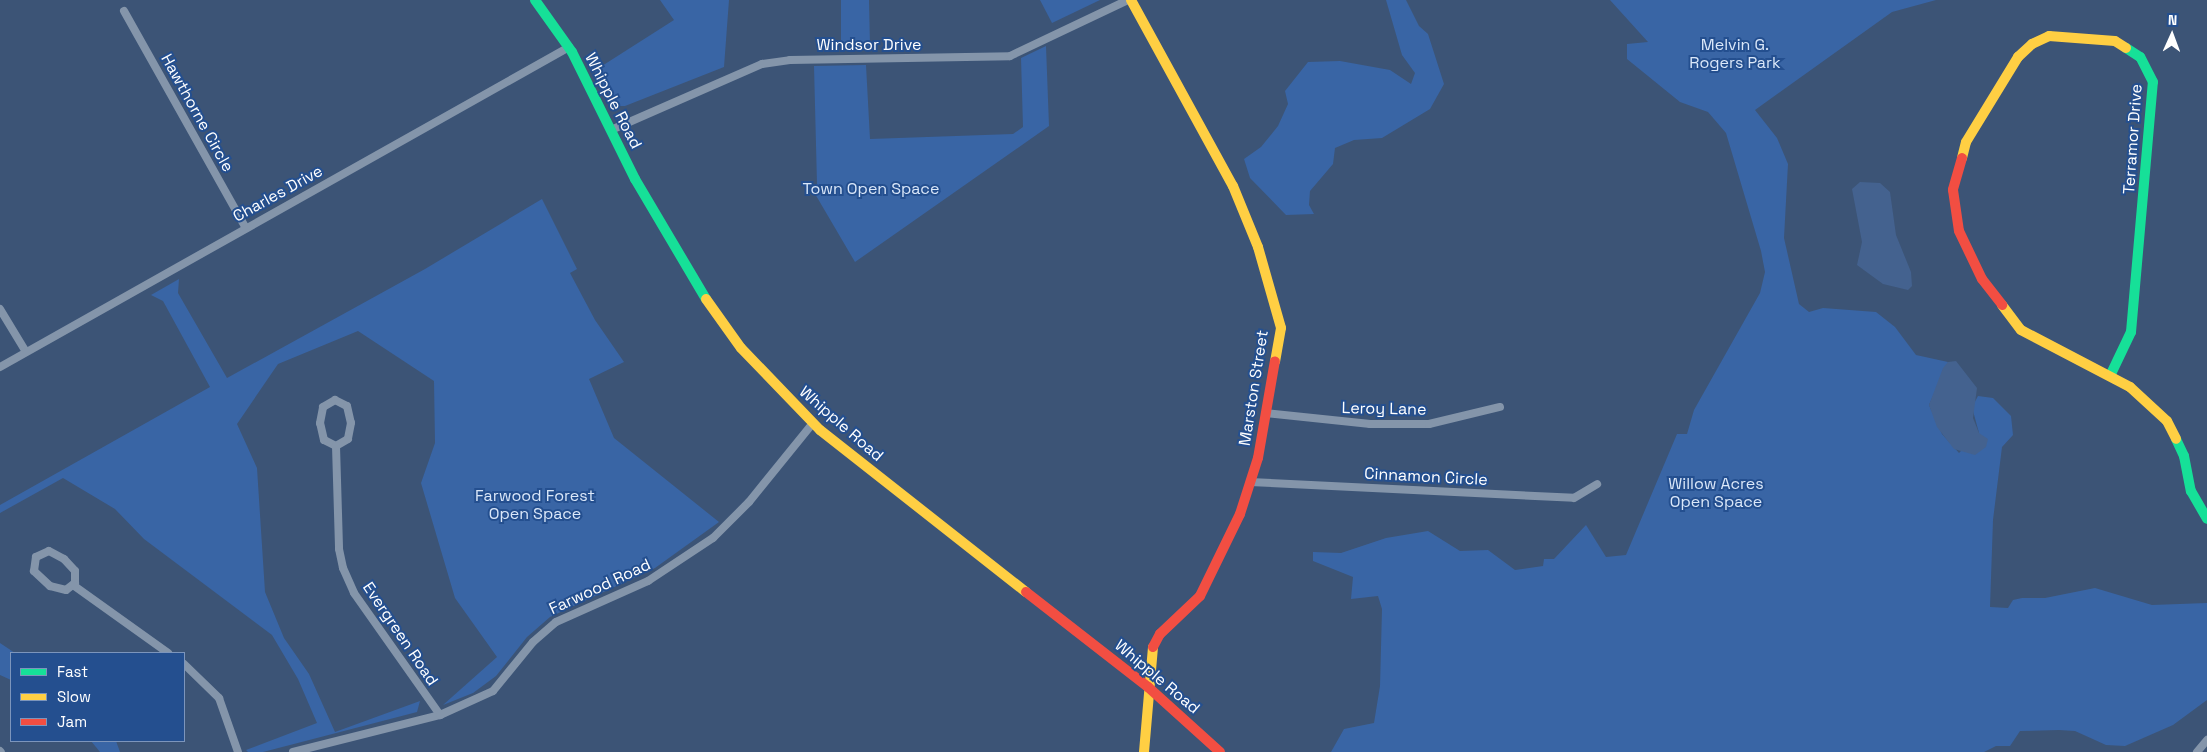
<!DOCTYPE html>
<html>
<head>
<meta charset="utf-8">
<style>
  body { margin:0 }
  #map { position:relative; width:2207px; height:752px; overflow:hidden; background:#3c5476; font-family:"Space Grotesk",sans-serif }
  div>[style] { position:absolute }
  .green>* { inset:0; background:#3965a5 }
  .water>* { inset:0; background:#44628f }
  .street>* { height:8px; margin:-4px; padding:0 4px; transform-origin:4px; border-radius:4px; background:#8495aa }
  .fast>* { height:10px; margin:-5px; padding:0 5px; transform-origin:5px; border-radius:5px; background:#16e098 }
  .slow>* { height:10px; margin:-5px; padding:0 5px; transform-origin:5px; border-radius:5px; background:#ffcf43 }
  .jam>* { height:10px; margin:-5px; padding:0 5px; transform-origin:5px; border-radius:5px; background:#f24e42 }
  span { translate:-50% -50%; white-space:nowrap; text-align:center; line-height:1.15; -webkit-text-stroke:4px #244f8f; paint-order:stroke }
  .street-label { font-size:16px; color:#fff }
  .park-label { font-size:16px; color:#dae7f9 }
  .legend { position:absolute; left:10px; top:652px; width:175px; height:90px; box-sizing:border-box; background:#244f8f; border:1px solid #7c95bc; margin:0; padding:6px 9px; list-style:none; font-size:15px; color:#fff }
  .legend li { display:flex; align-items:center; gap:10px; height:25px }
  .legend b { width:25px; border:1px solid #7c95bc }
  .north { position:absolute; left:2147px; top:10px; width:50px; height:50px; -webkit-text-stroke:4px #244f8f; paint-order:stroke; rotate:2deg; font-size:14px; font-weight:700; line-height:20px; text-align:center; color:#fff }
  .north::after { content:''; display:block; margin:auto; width:18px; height:22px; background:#fff; clip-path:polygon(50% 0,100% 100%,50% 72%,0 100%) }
</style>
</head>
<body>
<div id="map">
  <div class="green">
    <i style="clip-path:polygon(660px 0,729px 0,724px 67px,625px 106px,617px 106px,594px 71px,674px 20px)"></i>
    <i style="clip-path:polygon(841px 0,869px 0,870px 46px,841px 47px)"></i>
    <i style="clip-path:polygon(1040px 0,1100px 0,1052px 23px)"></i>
    <i style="clip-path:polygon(1386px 0,1406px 0,1419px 26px,1428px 34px,1444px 84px,1430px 109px,1382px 138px,1354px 140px,1335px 148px,1333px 164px,1310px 191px,1309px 205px,1314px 214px,1286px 215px,1250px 178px,1244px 159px,1261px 147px,1278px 126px,1288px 104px,1285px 91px,1308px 62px,1340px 61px,1390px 70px,1411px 84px,1415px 73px,1402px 55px)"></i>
    <i style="clip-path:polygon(1610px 0,1936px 0,1892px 12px,1755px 110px,1777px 138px,1788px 164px,1784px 238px,1799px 304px,1809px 312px,1823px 308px,1876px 312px,1895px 327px,1916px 355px,1948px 362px,1929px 405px,1942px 434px,1959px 453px,1979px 433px,1972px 407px,1978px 396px,1993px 398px,2011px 416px,2013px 435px,2002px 447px,1993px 520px,1990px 607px,2008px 608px,2013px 600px,2022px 598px,2045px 598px,2095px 588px,2152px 605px,2207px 603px,2207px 700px,2173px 725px,2125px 746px,2106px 745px,2075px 731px,2059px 730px,2020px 731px,2010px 746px,1996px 746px,1984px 752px,1331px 752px,1344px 729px,1374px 723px,1380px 686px,1382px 609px,1378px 596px,1351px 599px,1353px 577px,1313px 561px,1313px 552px,1341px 553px,1386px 538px,1428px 531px,1460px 551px,1488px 550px,1515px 570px,1543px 566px,1544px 559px,1554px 559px,1586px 525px,1606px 557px,1626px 555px,1677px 434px,1687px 434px,1694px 410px,1760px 293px,1765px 272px,1761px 251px,1726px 133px,1708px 112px,1680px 102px,1627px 59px,1627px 44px,1648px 42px)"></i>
    <i style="clip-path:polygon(1046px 46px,1049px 126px,855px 262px,811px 187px,817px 184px,814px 66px,866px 65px,870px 139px,1013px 134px,1023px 127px,1021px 58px)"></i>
    <i style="clip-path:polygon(542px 199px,577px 269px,570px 273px,595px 320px,624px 362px,589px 379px,614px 438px,719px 522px,655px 568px,550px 617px,527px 637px,496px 676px,473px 693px,443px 705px,497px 657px,455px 598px,421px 483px,435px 443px,434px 381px,358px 331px,278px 364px,237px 424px,257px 468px,265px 592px,284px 638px,309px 674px,335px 732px,420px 701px,417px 712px,263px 752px,248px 752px,246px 750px,317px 723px,298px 679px,272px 635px,144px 539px,115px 509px,63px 478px,0 513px,0 505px,210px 387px,163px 301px,151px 295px,179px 279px,178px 293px,227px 378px,425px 269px)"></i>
    <i style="clip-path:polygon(0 643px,15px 653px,11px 653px,11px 680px,0 675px)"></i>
    <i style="clip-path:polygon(91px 741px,116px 741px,120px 752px,100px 752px)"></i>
  </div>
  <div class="water">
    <i style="clip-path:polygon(1860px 182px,1880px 183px,1890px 192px,1896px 235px,1911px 272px,1912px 286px,1908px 290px,1883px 284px,1857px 265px,1862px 242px,1852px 189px)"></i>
    <i style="clip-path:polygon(1956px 361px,1977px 388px,1973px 418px,1979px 433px,1988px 439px,1986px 447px,1975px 455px,1954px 449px,1937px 427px,1929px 405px,1943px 368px,1948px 362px)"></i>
  </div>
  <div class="street">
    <i style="left:124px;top:11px;width:249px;rotate:60.7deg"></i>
    <i style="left:611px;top:130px;width:165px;rotate:-23.6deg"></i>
    <i style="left:762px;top:64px;width:28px;rotate:-8deg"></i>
    <i style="left:790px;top:60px;width:220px;rotate:-1deg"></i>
    <i style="left:1010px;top:56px;width:131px;rotate:-25.4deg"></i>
    <i style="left:0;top:309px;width:50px;rotate:58.8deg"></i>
    <i style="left:0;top:367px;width:653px;rotate:-29.35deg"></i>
    <i style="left:1266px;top:413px;width:105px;rotate:6deg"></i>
    <i style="left:1370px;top:424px;width:59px"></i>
    <i style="left:1429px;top:424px;width:73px;rotate:-13.5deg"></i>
    <i style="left:336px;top:446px;width:13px;rotate:-153deg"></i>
    <i style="left:324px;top:440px;width:17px;rotate:-103deg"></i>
    <i style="left:320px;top:423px;width:16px;rotate:-79deg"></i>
    <i style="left:323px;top:407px;width:14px;rotate:-30deg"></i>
    <i style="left:335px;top:400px;width:13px;rotate:27deg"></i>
    <i style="left:347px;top:406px;width:17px;rotate:77deg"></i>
    <i style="left:351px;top:423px;width:16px;rotate:101deg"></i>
    <i style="left:348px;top:439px;width:14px;rotate:150deg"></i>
    <i style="left:336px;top:446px;width:103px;rotate:88.3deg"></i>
    <i style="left:339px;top:549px;width:19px;rotate:78deg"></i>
    <i style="left:343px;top:568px;width:27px;rotate:66deg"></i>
    <i style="left:354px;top:593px;width:149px;rotate:54.8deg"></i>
    <i style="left:1250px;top:482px;width:324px;rotate:2.8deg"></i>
    <i style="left:1574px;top:498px;width:27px;rotate:-31deg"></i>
    <i style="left:49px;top:551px;width:17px;rotate:28deg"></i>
    <i style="left:64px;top:559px;width:16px;rotate:47deg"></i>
    <i style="left:75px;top:571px;width:12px;rotate:90deg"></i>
    <i style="left:75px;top:583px;width:11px;rotate:142deg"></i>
    <i style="left:66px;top:590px;width:16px;rotate:-166deg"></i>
    <i style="left:50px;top:586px;width:22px;rotate:-137deg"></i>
    <i style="left:34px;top:571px;width:14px;rotate:-82deg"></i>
    <i style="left:36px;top:557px;width:14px;rotate:-25deg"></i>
    <i style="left:73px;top:585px;width:117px;rotate:35.6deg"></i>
    <i style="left:184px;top:664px;width:49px;rotate:44.2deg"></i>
    <i style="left:219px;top:698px;width:57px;rotate:70.6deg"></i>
    <i style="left:0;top:751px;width:1px;rotate:45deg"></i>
    <i style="left:293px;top:752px;width:152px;rotate:-14.1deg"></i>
    <i style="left:440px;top:715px;width:58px;rotate:-24.4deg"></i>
    <i style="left:493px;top:691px;width:63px;rotate:-50.8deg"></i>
    <i style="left:533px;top:642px;width:30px;rotate:-41deg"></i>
    <i style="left:556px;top:622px;width:101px;rotate:-24deg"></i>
    <i style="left:648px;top:581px;width:78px;rotate:-33.5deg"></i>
    <i style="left:713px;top:538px;width:51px;rotate:-45deg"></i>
    <i style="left:749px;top:502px;width:102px;rotate:-51deg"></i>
    <i style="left:2197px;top:752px;width:16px;rotate:-50deg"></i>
  </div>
  <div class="fast">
    <i style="left:535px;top:0;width:64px;rotate:54.6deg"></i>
    <i style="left:572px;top:52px;width:142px;rotate:63.6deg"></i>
    <i style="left:635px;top:179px;width:139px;rotate:59.4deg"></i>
    <i style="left:2110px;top:376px;width:49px;rotate:-64.5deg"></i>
    <i style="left:2131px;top:332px;width:251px;rotate:-85deg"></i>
    <i style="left:2153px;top:82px;width:28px;rotate:-117deg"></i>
    <i style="left:2140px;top:57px;width:17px;rotate:-147deg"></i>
    <i style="left:2176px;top:439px;width:19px;rotate:65deg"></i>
    <i style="left:2184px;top:456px;width:36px;rotate:79deg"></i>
    <i style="left:2191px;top:491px;width:32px;rotate:60deg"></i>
  </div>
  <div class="slow">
    <i style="left:1131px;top:0;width:212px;rotate:61.3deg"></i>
    <i style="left:1233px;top:186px;width:66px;rotate:67.7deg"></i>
    <i style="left:1258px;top:247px;width:84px;rotate:74.1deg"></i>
    <i style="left:1281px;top:328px;width:34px;rotate:100deg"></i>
    <i style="left:1962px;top:158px;width:16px;rotate:-76deg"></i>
    <i style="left:1966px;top:142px;width:100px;rotate:-58.5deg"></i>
    <i style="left:2018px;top:57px;width:19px;rotate:-43deg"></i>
    <i style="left:2032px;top:44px;width:19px;rotate:-25deg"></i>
    <i style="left:2049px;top:36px;width:66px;rotate:4.3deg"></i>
    <i style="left:2115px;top:41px;width:13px;rotate:32deg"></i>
    <i style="left:706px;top:299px;width:60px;rotate:54.5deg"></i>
    <i style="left:741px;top:348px;width:114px;rotate:46.1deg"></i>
    <i style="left:820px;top:430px;width:262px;rotate:38.2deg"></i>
    <i style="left:2002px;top:305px;width:31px;rotate:53deg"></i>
    <i style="left:2021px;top:330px;width:123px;rotate:27.6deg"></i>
    <i style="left:2130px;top:387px;width:50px;rotate:42.6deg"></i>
    <i style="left:2167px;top:421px;width:20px;rotate:63deg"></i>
    <i style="left:1144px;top:752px;width:105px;rotate:-85.1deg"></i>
  </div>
  <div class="jam">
    <i style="left:1962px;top:158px;width:33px;rotate:106deg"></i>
    <i style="left:1953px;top:190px;width:41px;rotate:81.7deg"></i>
    <i style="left:1959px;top:231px;width:53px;rotate:64.4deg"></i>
    <i style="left:1982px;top:279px;width:33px;rotate:52deg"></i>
    <i style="left:1026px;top:592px;width:155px;rotate:37.9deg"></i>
    <i style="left:1148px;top:687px;width:97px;rotate:42.1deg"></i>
    <i style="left:1153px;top:647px;width:15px;rotate:-62deg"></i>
    <i style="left:1160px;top:634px;width:55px;rotate:-43.5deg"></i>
    <i style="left:1200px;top:596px;width:91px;rotate:-64deg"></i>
    <i style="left:1240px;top:514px;width:59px;rotate:-72.2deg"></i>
    <i style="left:1258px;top:458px;width:98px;rotate:-80.1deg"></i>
  </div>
  <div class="street-label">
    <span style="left:869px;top:45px">Windsor Drive</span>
    <span style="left:613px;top:101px;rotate:63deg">Whipple Road</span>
    <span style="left:197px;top:113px;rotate:61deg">Hawthorne Circle</span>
    <span style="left:2133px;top:139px;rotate:-86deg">Terramor Drive</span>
    <span style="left:278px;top:194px;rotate:-29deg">Charles Drive</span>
    <span style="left:1254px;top:388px;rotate:-81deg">Marston Street</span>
    <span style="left:1384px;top:409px;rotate:1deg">Leroy Lane</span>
    <span style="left:841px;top:424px;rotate:41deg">Whipple Road</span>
    <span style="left:1426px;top:477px;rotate:3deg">Cinnamon Circle</span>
    <span style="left:600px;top:587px;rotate:-25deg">Farwood Road</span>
    <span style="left:400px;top:634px;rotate:56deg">Evergreen Road</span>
    <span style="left:1157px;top:677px;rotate:40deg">Whipple Road</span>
  </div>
  <div class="park-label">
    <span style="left:1735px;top:54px">Melvin G.<br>Rogers Park</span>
    <span style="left:871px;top:189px">Town Open Space</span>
    <span style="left:1716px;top:493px">Willow Acres<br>Open Space</span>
    <span style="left:535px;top:505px">Farwood Forest<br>Open Space</span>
  </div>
  <ul class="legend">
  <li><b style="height:6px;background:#16e098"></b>Fast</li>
  <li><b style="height:6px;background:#ffcf43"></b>Slow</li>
  <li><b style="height:6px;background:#f24e42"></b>Jam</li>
  </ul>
  <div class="north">N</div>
</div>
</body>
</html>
